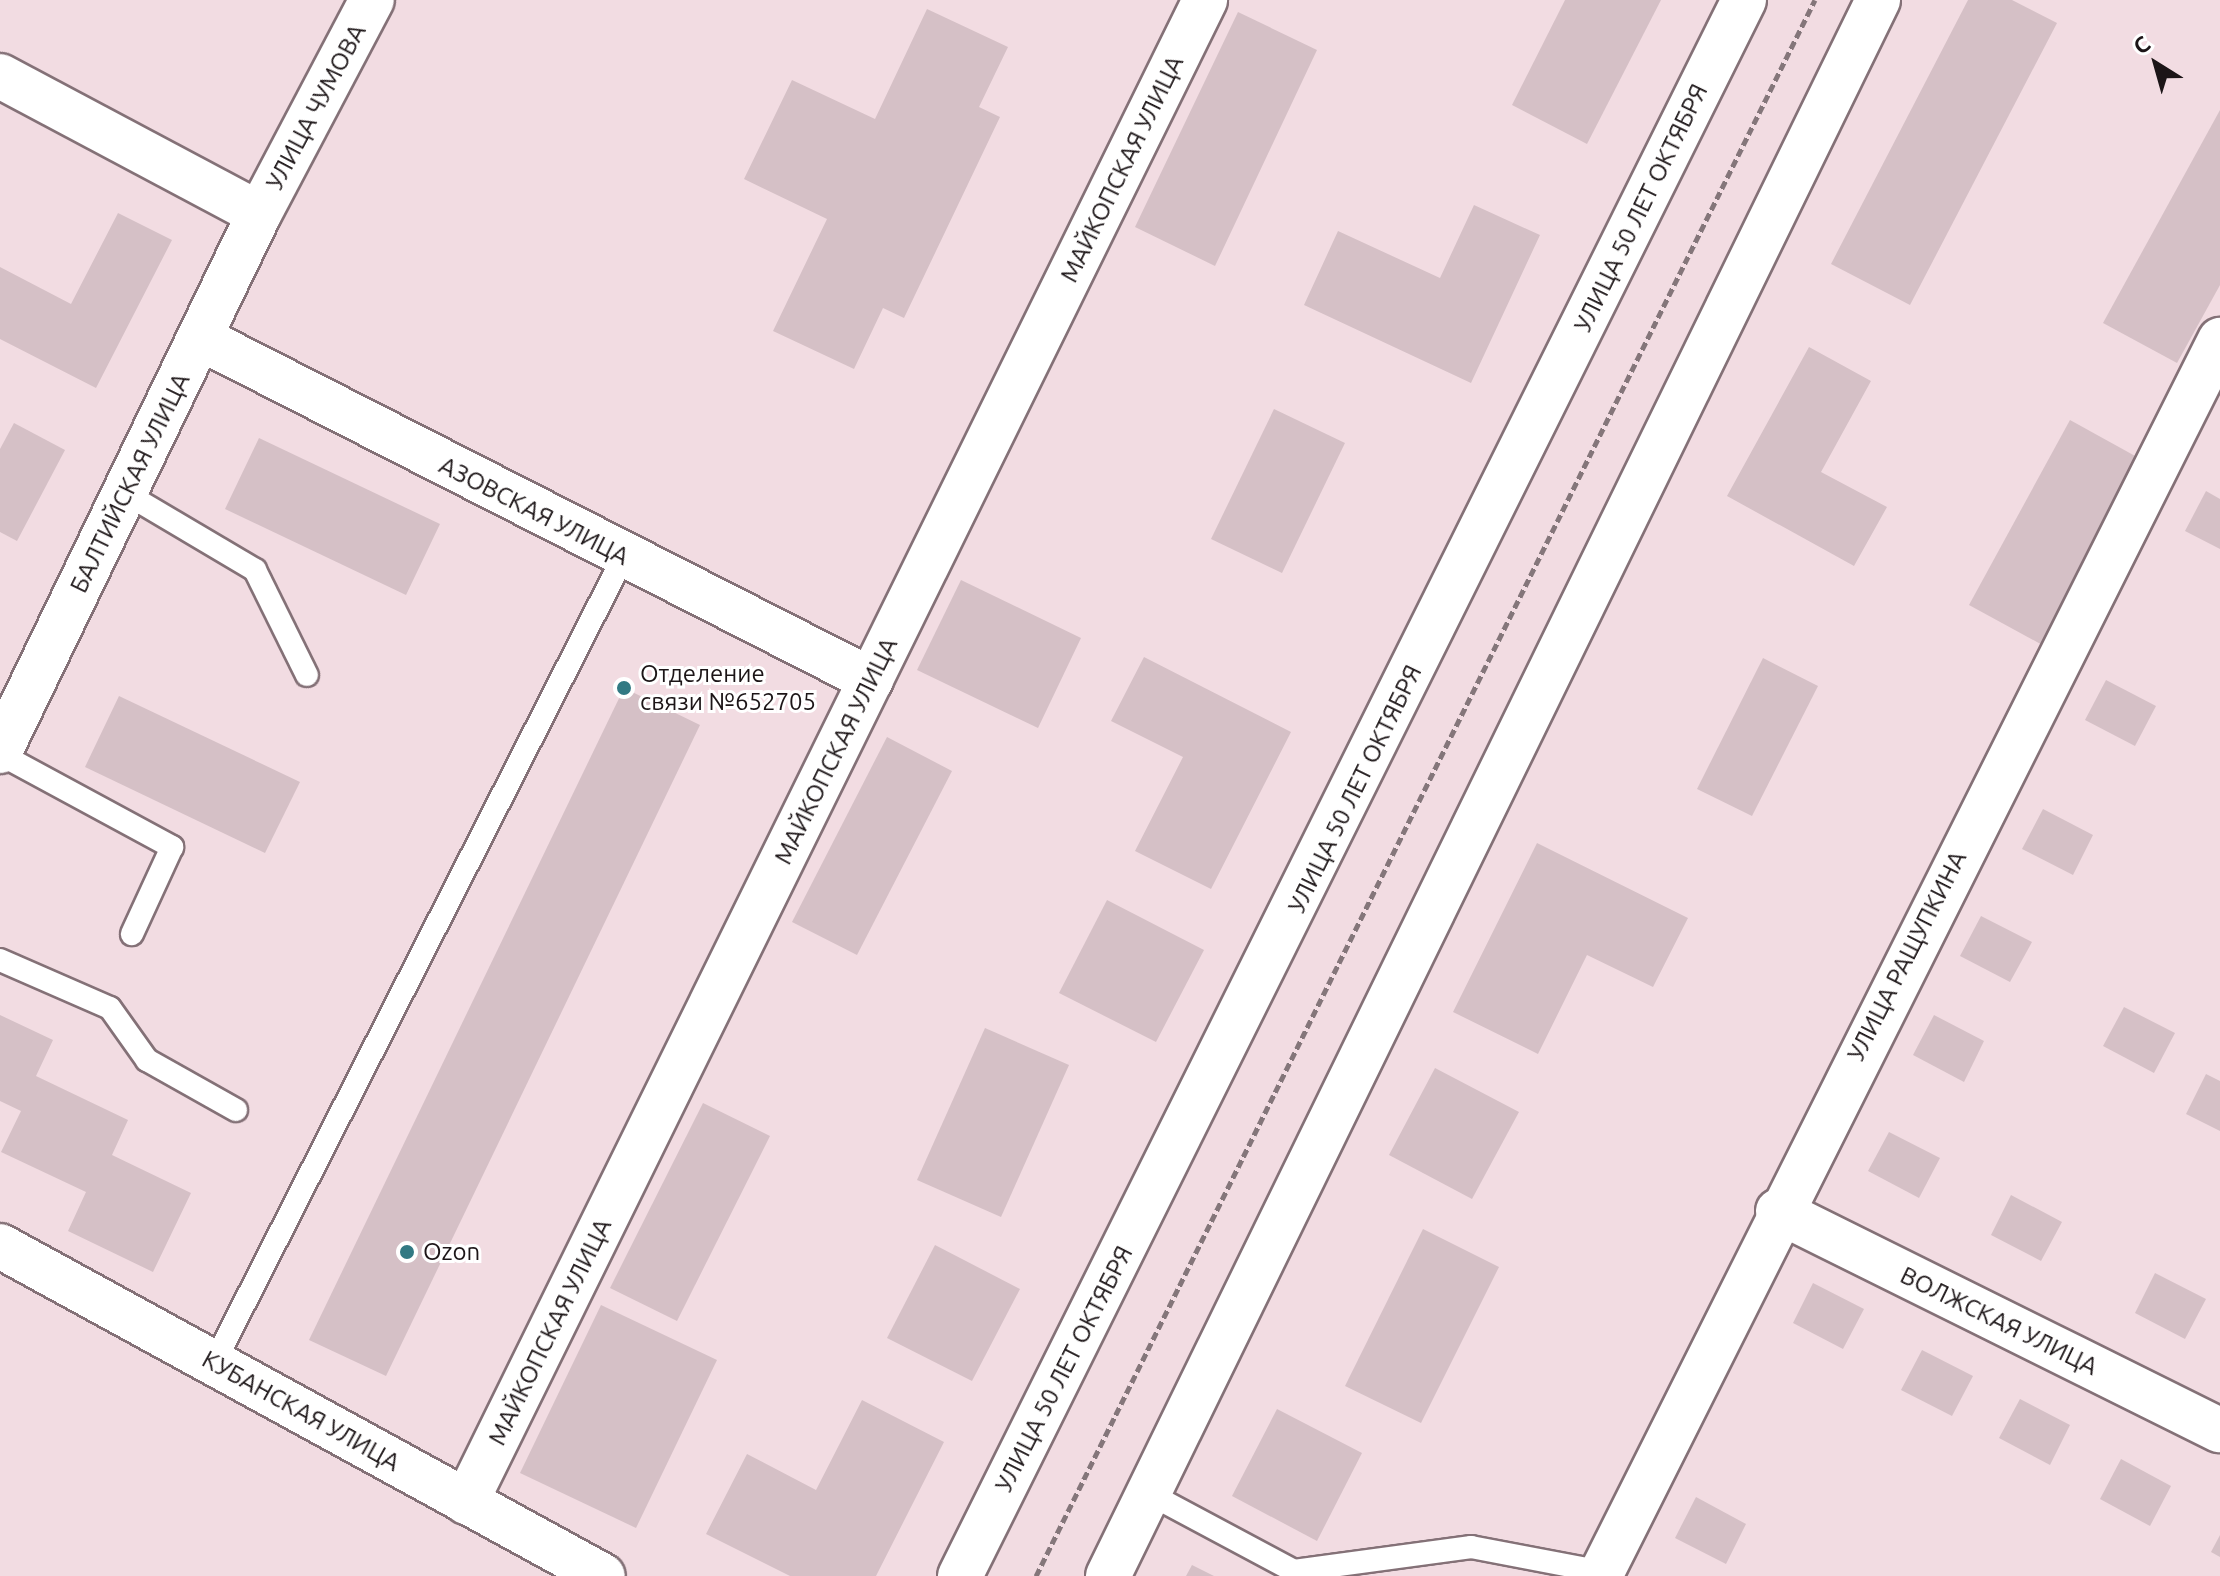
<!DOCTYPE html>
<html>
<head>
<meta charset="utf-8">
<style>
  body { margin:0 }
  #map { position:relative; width:2220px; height:1576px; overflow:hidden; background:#f2dce2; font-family:Ubuntu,sans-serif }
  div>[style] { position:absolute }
  .building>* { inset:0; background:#d5c0c6 }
  .path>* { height:5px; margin-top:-2.5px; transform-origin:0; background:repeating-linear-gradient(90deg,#84767a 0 8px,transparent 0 12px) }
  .roads { filter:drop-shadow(2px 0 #847177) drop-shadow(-2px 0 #847177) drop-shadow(0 2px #847177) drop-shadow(0 -2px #847177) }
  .service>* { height:22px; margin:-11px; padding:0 11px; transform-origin:11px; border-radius:11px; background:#fff }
  .minor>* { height:44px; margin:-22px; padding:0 22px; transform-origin:22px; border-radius:22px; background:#fff }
  .tertiary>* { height:44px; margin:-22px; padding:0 22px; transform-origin:22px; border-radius:22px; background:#fff }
  .dots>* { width:22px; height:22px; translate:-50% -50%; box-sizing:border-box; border:4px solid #fff; border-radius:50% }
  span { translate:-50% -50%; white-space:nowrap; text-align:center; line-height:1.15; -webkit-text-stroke:6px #fff; paint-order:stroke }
  .street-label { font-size:24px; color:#1c1517 }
  .poi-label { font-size:24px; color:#1c1517 }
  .left { translate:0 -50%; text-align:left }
  .north { position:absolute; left:2116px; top:24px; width:80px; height:80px; -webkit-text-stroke:6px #fff; paint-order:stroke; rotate:323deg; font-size:22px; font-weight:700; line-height:32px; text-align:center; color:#1c1517 }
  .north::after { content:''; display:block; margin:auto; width:28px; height:36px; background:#1c1517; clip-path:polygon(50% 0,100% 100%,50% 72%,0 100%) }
</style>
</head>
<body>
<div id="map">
  <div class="building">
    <i style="clip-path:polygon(1565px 0,1661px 0,1587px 144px,1512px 105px)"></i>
    <i style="clip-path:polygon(1968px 0,2012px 0,2057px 23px,1910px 305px,1831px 264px)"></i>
    <i style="clip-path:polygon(927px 9px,1008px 47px,979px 107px,1000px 117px,904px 318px,883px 308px,854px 369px,773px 331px,827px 219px,744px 179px,792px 80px,875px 119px)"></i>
    <i style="clip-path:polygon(1238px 12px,1317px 50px,1215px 266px,1135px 227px)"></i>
    <i style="clip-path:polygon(2220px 110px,2220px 285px,2177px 363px,2103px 323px)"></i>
    <i style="clip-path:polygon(1474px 205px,1540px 235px,1471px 383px,1304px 305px,1338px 231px,1440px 278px)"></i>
    <i style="clip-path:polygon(118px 213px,172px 240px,96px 388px,0 339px,0 267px,71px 304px)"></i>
    <i style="clip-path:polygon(1809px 347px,1871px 381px,1821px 472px,1887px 507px,1854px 566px,1727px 496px)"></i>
    <i style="clip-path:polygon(1274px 409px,1345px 443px,1282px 573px,1211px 539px)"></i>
    <i style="clip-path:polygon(2070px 420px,2146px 462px,2046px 647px,1969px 605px)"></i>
    <i style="clip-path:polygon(14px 423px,65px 450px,17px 541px,0 532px,0 449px)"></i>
    <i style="clip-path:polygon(259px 438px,440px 524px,406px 595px,225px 509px)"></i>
    <i style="clip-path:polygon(2206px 491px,2220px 499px,2220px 549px,2185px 531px)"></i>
    <i style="clip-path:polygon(961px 580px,1081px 638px,1038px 728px,917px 670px)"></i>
    <i style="clip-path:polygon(1144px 657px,1291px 732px,1211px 889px,1135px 851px,1183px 757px,1111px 721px)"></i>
    <i style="clip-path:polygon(1763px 658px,1818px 686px,1752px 816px,1697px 789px)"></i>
    <i style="clip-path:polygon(2106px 680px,2156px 706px,2135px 746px,2085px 720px)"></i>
    <i style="clip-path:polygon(624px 688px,700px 725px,386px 1376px,309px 1340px)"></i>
    <i style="clip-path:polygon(119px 696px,300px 782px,265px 853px,85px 767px)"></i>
    <i style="clip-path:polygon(887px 737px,952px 771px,857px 955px,792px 922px)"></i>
    <i style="clip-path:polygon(2043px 809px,2093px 835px,2073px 875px,2022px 849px)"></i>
    <i style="clip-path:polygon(1537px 843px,1688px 918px,1653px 987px,1587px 955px,1538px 1054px,1453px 1012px)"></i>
    <i style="clip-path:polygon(1107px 900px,1204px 950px,1156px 1042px,1059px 993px)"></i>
    <i style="clip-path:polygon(1981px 916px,2032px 942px,2010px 982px,1960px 956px)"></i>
    <i style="clip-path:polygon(2124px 1007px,2175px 1033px,2154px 1073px,2103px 1046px)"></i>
    <i style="clip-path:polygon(0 1015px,53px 1040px,36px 1076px,128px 1120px,112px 1155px,191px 1193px,153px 1272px,68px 1231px,86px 1192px,1px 1152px,21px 1111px,0 1101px)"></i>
    <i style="clip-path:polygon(1934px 1015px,1984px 1041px,1964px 1082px,1913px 1055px)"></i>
    <i style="clip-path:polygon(985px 1028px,1069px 1065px,1001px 1217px,917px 1180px)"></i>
    <i style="clip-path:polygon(1435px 1068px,1519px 1112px,1472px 1199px,1389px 1155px)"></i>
    <i style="clip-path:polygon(2206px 1074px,2220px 1081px,2220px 1131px,2186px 1114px)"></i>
    <i style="clip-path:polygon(703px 1103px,770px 1136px,677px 1321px,610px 1288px)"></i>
    <i style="clip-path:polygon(1889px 1132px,1940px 1158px,1919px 1198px,1868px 1171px)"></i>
    <i style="clip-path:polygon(2011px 1195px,2062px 1222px,2041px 1261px,1991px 1235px)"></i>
    <i style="clip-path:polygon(1423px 1229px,1499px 1267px,1421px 1423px,1345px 1386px)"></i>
    <i style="clip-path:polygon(935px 1245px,1020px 1289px,972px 1381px,887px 1338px)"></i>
    <i style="clip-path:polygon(2155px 1273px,2206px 1299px,2185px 1339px,2135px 1313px)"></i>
    <i style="clip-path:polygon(1813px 1283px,1864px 1309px,1843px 1349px,1793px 1323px)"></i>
    <i style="clip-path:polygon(601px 1305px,717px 1360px,636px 1528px,520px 1473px)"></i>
    <i style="clip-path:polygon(1922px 1350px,1973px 1376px,1952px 1416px,1901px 1390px)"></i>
    <i style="clip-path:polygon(2020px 1399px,2070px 1425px,2050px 1465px,1999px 1438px)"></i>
    <i style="clip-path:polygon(862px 1400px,944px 1442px,876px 1576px,790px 1576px,706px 1534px,747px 1454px,816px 1490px)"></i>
    <i style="clip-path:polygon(1277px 1409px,1362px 1453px,1317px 1541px,1232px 1496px)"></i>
    <i style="clip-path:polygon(2121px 1459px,2171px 1486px,2150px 1526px,2100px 1499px)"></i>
    <i style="clip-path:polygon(1696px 1497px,1746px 1524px,1726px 1564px,1675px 1538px)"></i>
    <i style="clip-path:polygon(2220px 1535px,2220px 1557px,2211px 1552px)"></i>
    <i style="clip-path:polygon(1192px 1565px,1214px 1576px,1186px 1576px)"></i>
  </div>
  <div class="path">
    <i style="left:1036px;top:1576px;width:1758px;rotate:-63.7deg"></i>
  </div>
  <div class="roads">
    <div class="service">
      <i style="left:125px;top:493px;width:151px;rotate:30.6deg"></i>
      <i style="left:255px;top:570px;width:117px;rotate:63.7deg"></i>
      <i style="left:0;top:754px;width:196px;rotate:28.4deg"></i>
      <i style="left:172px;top:847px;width:96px;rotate:114.7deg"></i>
      <i style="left:0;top:960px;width:120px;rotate:23.6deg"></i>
      <i style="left:110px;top:1008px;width:64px;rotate:54.6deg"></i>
      <i style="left:147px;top:1060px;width:102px;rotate:29.3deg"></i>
      <i style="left:214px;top:1363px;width:903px;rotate:-63.07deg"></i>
      <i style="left:1148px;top:1493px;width:166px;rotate:28.1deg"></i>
      <i style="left:1294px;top:1571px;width:179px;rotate:-7.7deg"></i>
      <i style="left:1471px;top:1547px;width:133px;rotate:10.8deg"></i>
    </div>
    <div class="minor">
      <i style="left:0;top:76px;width:293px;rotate:28deg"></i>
      <i style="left:200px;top:338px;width:753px;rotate:27.01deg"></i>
      <i style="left:0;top:751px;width:596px;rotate:-64.25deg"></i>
      <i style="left:259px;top:214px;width:242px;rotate:-62.2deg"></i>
      <i style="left:1778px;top:1211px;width:493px;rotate:26.4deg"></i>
      <i style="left:0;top:1246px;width:687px;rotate:28.69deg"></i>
      <i style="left:466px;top:1502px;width:1674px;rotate:-63.8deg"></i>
      <i style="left:1600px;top:1576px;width:1383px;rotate:-63.36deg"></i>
    </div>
    <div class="tertiary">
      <i style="left:960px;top:1576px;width:1760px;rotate:-63.55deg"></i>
      <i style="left:1108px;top:1576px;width:1754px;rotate:-63.96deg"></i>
    </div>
  </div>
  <div class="dots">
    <i style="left:624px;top:688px;background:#327983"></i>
    <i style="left:407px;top:1252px;background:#327983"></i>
  </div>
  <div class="street-label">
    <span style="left:316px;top:107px;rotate:-62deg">УЛИЦА ЧУМОВА</span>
    <span style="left:1122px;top:169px;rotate:-64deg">МАЙКОПСКАЯ УЛИЦА</span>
    <span style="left:1641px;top:208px;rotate:-64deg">УЛИЦА 50 ЛЕТ ОКТЯБРЯ</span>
    <span style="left:130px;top:483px;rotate:-64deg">БАЛТИЙСКАЯ УЛИЦА</span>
    <span style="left:534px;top:511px;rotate:27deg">АЗОВСКАЯ УЛИЦА</span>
    <span style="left:836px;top:751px;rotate:-64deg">МАЙКОПСКАЯ УЛИЦА</span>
    <span style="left:1355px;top:789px;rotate:-64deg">УЛИЦА 50 ЛЕТ ОКТЯБРЯ</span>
    <span style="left:1907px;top:956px;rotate:-63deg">УЛИЦА РАЩУПКИНА</span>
    <span style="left:1999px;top:1321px;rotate:26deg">ВОЛЖСКАЯ УЛИЦА</span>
    <span style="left:550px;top:1332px;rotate:-64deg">МАЙКОПСКАЯ УЛИЦА</span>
    <span style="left:1064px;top:1369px;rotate:-63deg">УЛИЦА 50 ЛЕТ ОКТЯБРЯ</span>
    <span style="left:301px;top:1411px;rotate:29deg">КУБАНСКАЯ УЛИЦА</span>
  </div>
  <div class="poi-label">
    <span class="left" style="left:640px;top:688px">Отделение<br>связи №652705</span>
    <span class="left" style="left:423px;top:1252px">Ozon</span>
  </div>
  <div class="north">С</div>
</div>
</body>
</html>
